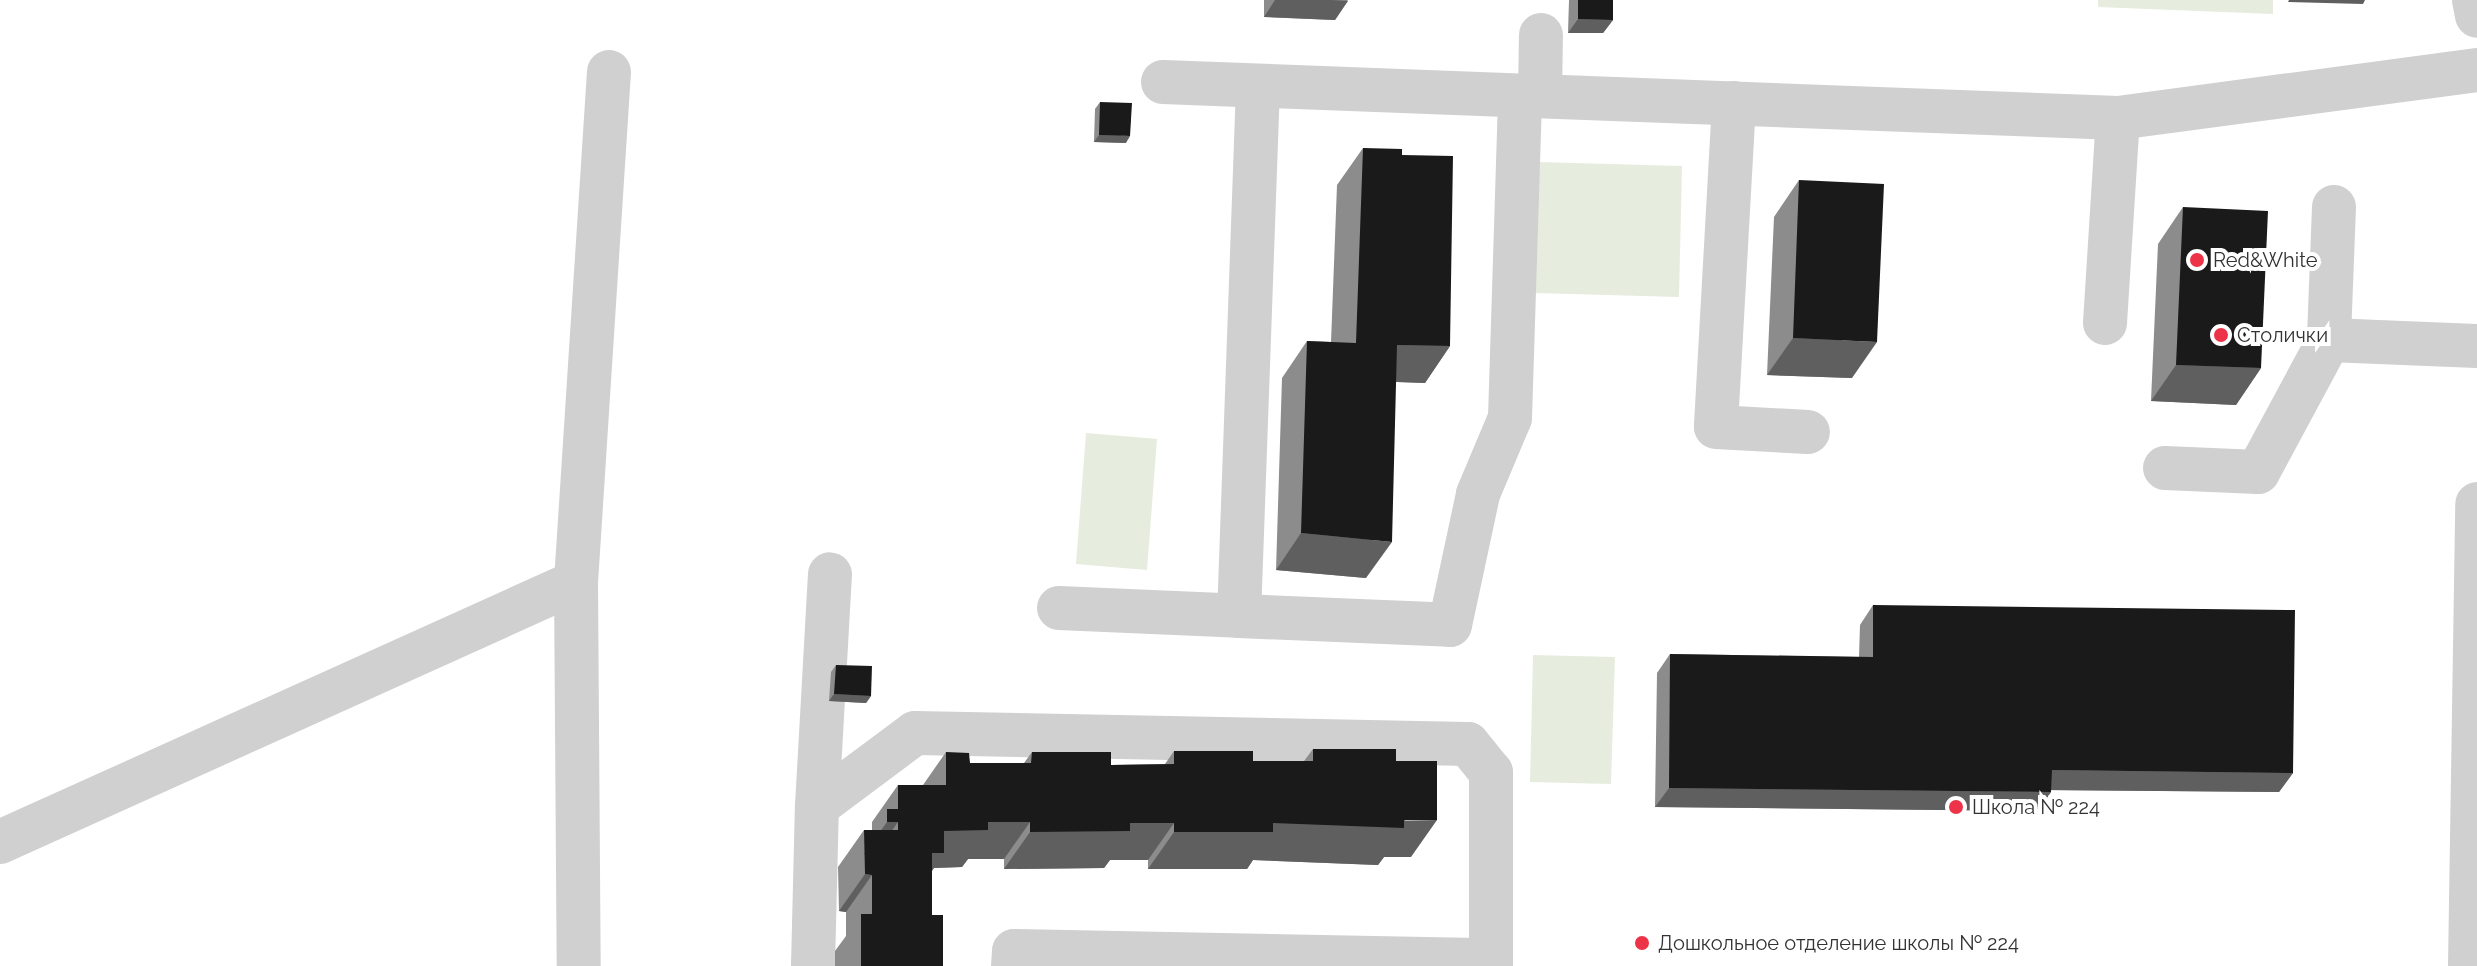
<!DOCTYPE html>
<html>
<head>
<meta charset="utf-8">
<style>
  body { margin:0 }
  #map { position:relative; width:2477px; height:966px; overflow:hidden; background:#fff; font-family:Raleway,sans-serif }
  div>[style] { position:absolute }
  .green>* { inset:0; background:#e6ecde }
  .minor>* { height:44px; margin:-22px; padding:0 22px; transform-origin:22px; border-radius:22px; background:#d0d0d0 }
  .wall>* { inset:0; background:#8c8c8c }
  .shaded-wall>* { inset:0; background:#5f5f5f }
  .building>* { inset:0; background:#1a1a1a }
  .dots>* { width:22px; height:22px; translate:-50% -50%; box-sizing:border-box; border:4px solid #fff; border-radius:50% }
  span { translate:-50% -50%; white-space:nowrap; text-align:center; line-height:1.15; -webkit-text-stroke:8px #fff; paint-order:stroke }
  .poi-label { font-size:20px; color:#333 }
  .left { translate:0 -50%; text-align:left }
</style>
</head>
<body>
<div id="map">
  <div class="green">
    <i style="clip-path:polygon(2098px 0,2273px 0,2273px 14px,2098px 7px)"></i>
    <i style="clip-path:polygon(1538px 162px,1682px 166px,1679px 297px,1535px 293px)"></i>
    <i style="clip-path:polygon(1086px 433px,1157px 439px,1147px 570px,1076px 564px)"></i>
    <i style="clip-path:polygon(1533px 655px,1615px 657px,1611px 784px,1530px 782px)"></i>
  </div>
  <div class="minor">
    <i style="left:2474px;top:0;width:16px;rotate:79deg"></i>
    <i style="left:1163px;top:82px;width:956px;rotate:2.16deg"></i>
    <i style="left:2118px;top:118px;width:362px;rotate:-7.6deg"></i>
    <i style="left:1258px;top:86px;width:530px;rotate:92.05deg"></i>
    <i style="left:1239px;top:616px;width:211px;rotate:2.4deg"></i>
    <i style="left:1450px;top:625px;width:134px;rotate:-77.9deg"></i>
    <i style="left:1478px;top:494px;width:82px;rotate:-67.2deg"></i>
    <i style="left:1510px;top:418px;width:322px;rotate:-88.2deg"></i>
    <i style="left:1540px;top:96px;width:61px;rotate:-89.1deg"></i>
    <i style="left:1734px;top:103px;width:324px;rotate:93.2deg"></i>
    <i style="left:1716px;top:427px;width:92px;rotate:3.1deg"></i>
    <i style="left:2334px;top:207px;width:133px;rotate:92.2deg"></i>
    <i style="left:2329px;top:340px;width:148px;rotate:2.3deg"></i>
    <i style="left:2105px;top:323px;width:205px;rotate:-86.4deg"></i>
    <i style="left:2165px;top:468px;width:93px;rotate:2.5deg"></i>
    <i style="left:2258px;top:472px;width:150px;rotate:-61.7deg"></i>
    <i style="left:576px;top:582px;width:384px;rotate:89.6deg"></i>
    <i style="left:1059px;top:608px;width:180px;rotate:2.5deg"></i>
    <i style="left:817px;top:806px;width:232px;rotate:-86.8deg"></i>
    <i style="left:0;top:842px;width:632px;rotate:-24.29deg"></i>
    <i style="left:576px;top:582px;width:511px;rotate:-86.3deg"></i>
    <i style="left:813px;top:966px;width:160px;rotate:-88.6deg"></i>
    <i style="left:817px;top:806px;width:122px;rotate:-36.7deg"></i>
    <i style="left:915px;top:733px;width:553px;rotate:1.14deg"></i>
    <i style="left:1468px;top:744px;width:36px;rotate:51deg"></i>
    <i style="left:1491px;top:772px;width:194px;rotate:90deg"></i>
    <i style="left:1013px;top:966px;width:15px;rotate:-86deg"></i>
    <i style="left:1014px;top:951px;width:477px;rotate:1.1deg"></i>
    <i style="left:2470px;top:966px;width:462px;rotate:-89.1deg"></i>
  </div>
  <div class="wall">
    <i style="clip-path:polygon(1264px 0,1348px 0,1335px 20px,1264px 17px)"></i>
    <i style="clip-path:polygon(1569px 0,1613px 0,1613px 20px,1603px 33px,1568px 33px)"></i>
    <i style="clip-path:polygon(1100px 102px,1126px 143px,1094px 142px,1095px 109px)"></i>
    <i style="clip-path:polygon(1363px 148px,1402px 155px,1450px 346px,1425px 383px,1396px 382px,1366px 578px,1276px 570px,1282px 378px,1307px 341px,1331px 342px,1337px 185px)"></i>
    <i style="clip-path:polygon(1799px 180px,1852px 378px,1767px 375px,1774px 217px)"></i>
    <i style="clip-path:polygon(2183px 207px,2261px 368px,2236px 405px,2151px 401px,2158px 244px)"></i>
    <i style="clip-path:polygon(1873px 605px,2293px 773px,2279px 792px,2051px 790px,2051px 792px,2038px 811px,1655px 807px,1657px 673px,1670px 654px,1859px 657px,1860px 625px)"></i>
    <i style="clip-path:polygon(836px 665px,871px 696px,866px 703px,829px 701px,831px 672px)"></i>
    <i style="clip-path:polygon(1313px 749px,1396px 761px,1411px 857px,1384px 857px,1378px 865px,1253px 860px,1247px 869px,1148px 869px,1148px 860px,1110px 860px,1104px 868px,1004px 869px,1004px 859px,968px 859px,962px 867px,934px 868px,932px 871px,932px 915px,943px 966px,835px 966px,835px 951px,846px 936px,846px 912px,839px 911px,838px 867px,864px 830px,872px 830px,872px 822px,898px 785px,923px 785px,946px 752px,970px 763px,1024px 763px,1032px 752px,1111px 765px,1165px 764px,1174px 751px,1253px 761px,1304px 761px)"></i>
  </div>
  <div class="shaded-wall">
    <i style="clip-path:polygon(1275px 0,1331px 0,1348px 1px,1335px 20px,1264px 17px)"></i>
    <i style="clip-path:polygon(2289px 0,2365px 0,2363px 4px,2288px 2px)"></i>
    <i style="clip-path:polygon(1578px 19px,1613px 20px,1603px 33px,1568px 33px)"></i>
    <i style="clip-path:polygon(1099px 135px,1130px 136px,1126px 143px,1094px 142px)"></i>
    <i style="clip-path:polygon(1793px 338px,1877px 342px,1852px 378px,1767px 375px)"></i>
    <i style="clip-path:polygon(1397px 345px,1450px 346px,1425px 383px,1372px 381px)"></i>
    <i style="clip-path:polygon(2176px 365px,2261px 368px,2236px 405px,2151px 401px)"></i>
    <i style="clip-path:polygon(1301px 533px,1392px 542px,1366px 578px,1276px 570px)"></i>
    <i style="clip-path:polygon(834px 694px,871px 696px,866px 703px,829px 701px)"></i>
    <i style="clip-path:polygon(2052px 770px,2293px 773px,2279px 792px,2038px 790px)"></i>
    <i style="clip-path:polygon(1669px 788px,2051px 792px,2038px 811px,1655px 807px)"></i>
    <i style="clip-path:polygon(1437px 820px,1411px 857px,1384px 857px,1378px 865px,1253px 860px,1247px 869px,1148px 869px,1174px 832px,1273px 823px)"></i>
    <i style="clip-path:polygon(887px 822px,898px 822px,872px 859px,864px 854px)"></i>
    <i style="clip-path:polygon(988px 822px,1030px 822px,1004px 859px,968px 859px,962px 867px,934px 868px,918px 890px,906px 890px,944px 831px)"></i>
    <i style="clip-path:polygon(1130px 823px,1174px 823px,1148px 860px,1110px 860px,1104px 868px,1004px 869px,1030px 832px)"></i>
    <i style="clip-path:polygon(865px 874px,872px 875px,846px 912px,839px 911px)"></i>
  </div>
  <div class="building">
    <i style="clip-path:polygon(1578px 0,1613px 0,1613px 20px,1578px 19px)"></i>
    <i style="clip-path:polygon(1100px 102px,1132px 103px,1130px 136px,1099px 135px)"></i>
    <i style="clip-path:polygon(1363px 148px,1402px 149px,1402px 155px,1453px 156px,1450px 346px,1397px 345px,1392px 542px,1301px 533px,1307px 341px,1356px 343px)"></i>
    <i style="clip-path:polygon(1799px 180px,1884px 184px,1877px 342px,1793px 338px)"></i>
    <i style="clip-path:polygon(2183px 207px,2268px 211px,2261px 368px,2176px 365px)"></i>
    <i style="clip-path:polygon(1873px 605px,2295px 610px,2293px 773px,2052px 770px,2051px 792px,1669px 788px,1670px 654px,1873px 657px)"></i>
    <i style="clip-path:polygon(836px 665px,872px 666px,871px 696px,834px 694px)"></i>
    <i style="clip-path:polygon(1313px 749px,1396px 749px,1396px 761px,1437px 761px,1437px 820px,1404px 820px,1404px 828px,1273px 823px,1273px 832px,1174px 832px,1174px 823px,1130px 823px,1130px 831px,1030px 832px,1030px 822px,988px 822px,988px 830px,944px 831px,944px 853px,932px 853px,932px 915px,943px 915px,943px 966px,861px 966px,861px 914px,872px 914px,872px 875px,865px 874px,864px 830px,898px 830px,898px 822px,887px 822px,887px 809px,898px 809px,898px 785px,946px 785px,946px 752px,969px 753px,970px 763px,1031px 763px,1032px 752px,1111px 752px,1111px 765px,1174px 764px,1174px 751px,1253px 751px,1253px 761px,1313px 761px)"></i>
  </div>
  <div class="dots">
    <i style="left:2197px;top:260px;background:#ec3348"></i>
    <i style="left:2221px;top:335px;background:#ec3348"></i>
    <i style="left:1956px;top:807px;background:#ec3348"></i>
    <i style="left:1642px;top:943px;background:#ec3348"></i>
  </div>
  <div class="poi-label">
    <span class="left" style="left:2213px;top:260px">Red&amp;White</span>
    <span class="left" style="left:2237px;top:335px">Столички</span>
    <span class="left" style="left:1972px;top:807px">Школа № 224</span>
    <span class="left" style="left:1658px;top:943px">Дошкольное отделение школы № 224</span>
  </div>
</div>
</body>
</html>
